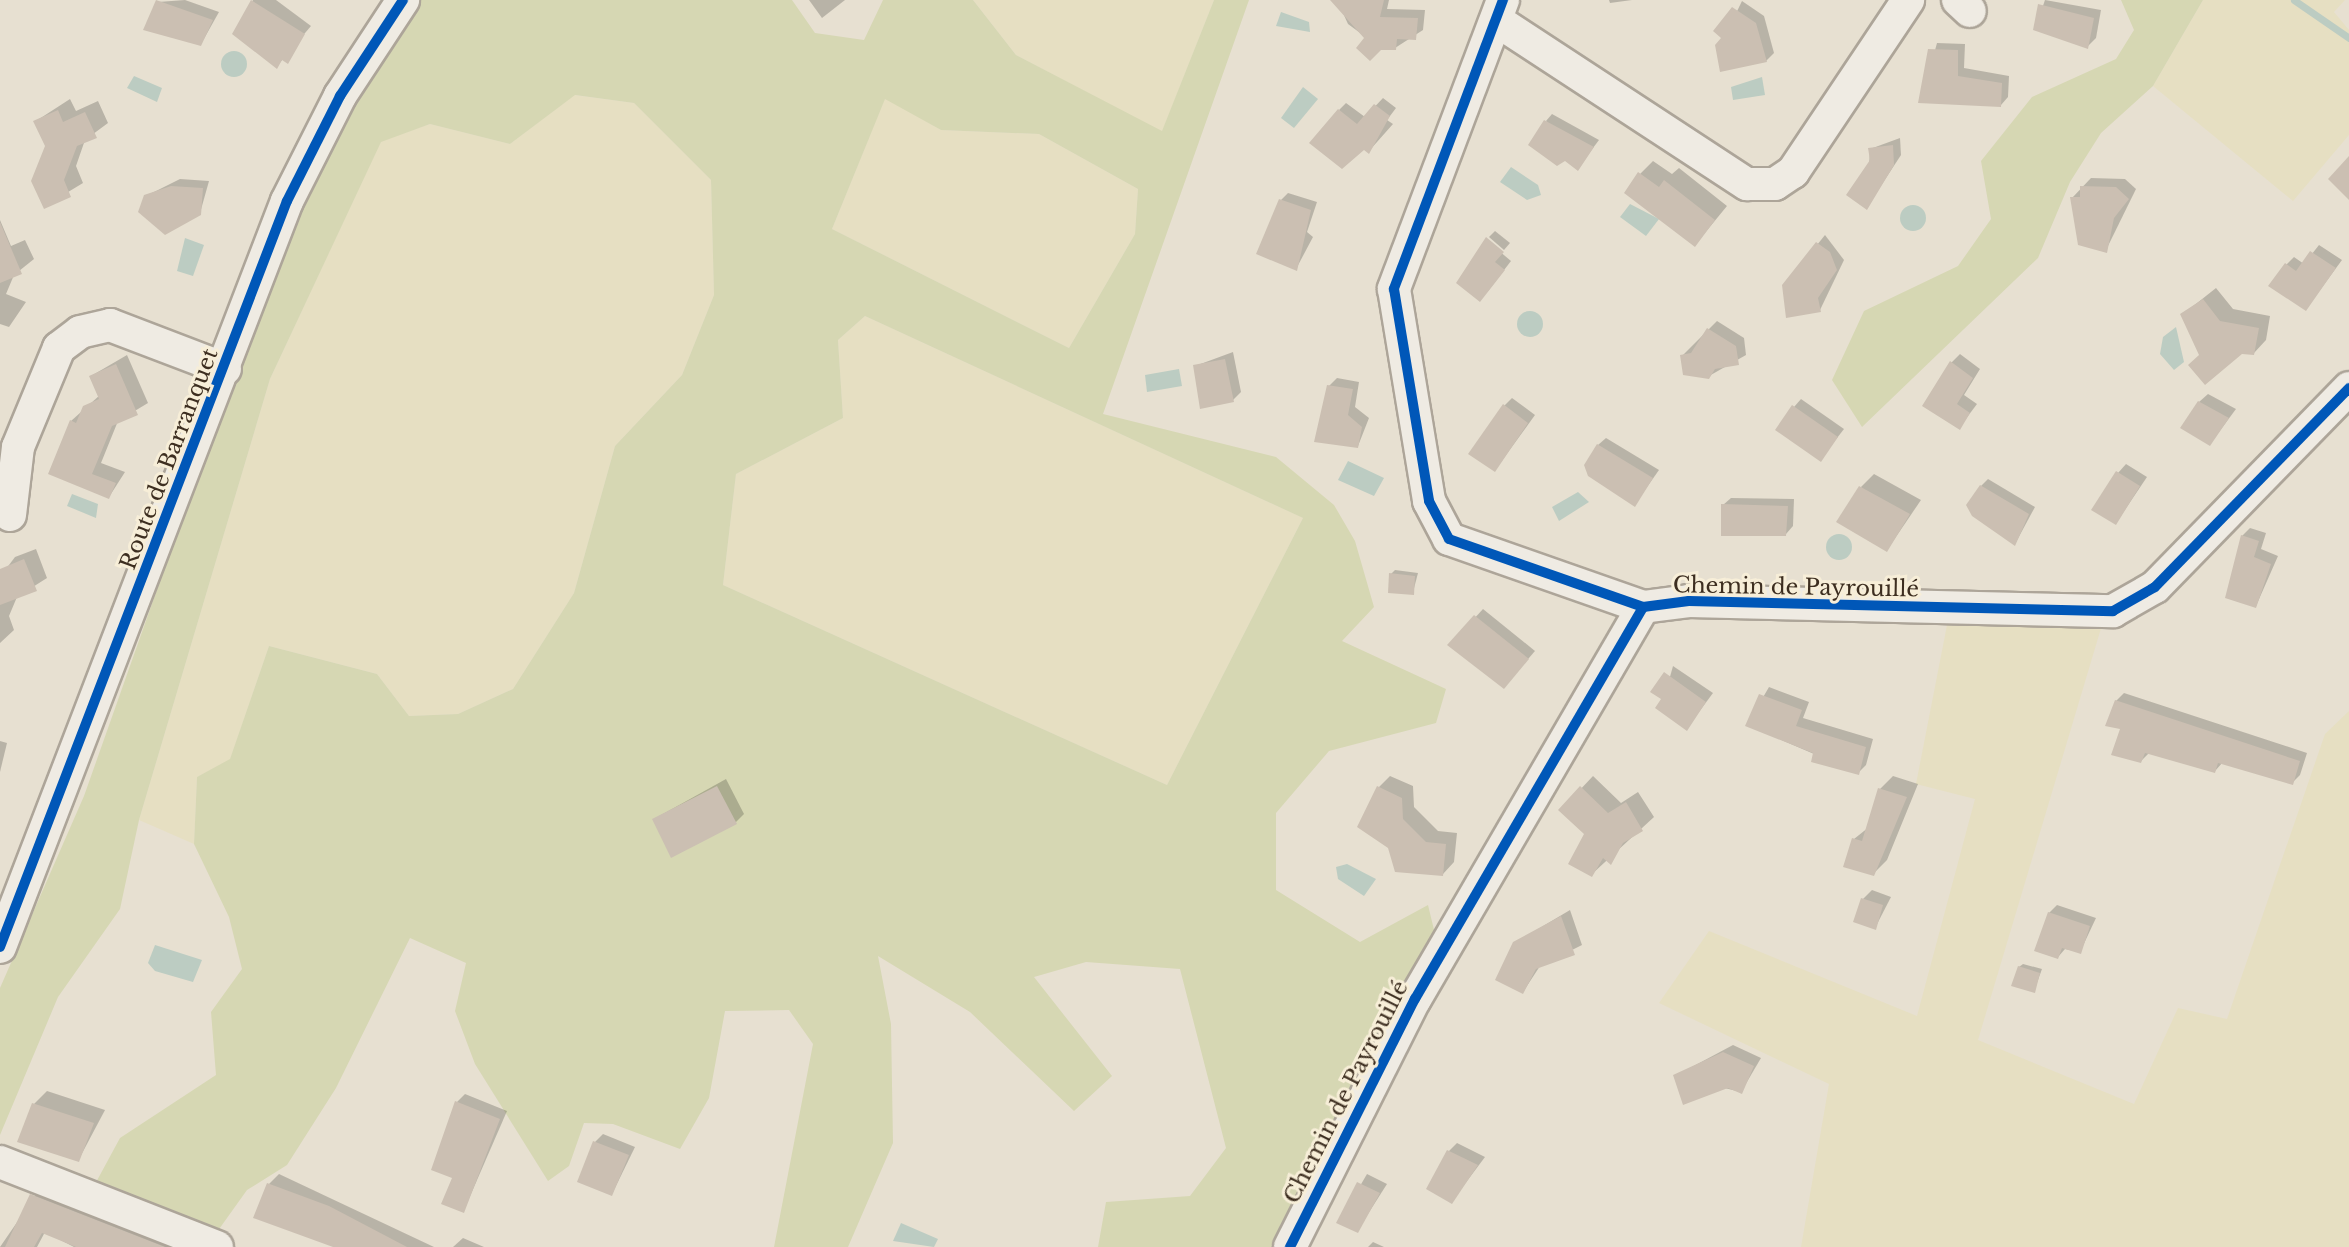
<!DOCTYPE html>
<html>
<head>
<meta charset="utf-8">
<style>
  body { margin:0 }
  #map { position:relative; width:2349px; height:1247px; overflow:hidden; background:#e7e0d1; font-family:"Libre Baskerville",serif }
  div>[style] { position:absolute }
  .farmland>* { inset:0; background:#e6dfc2 }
  .green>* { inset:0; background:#d6d7b3 }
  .water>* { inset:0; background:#bcccc2 }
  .round { border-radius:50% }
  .shadow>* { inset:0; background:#0003 }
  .stream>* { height:7px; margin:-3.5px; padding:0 3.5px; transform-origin:3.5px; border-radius:3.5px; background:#bcccc2 }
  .building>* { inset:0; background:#cbbfb2 }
  .roads { filter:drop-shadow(2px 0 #ada599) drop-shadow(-2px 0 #ada599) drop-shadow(0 2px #ada599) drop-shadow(0 -2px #ada599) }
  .minor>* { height:32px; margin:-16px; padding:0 16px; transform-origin:16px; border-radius:16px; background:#efebe3 }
  .cycleway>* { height:10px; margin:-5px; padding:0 5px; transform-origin:5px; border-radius:5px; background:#0057b8 }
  span { translate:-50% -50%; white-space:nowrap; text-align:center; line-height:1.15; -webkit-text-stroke:6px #f7eed8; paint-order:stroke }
  .street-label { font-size:22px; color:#3d2e20 }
</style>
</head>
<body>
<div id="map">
  <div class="farmland">
    <i style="clip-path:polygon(973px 0,1214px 0,1162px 132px,1016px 55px)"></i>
    <i style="clip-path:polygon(2203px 0,2345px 0,2334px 12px,2349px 30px,2349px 135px,2293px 201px,2153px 86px)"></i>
    <i style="clip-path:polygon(574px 95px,634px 103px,711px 180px,714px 295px,682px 375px,615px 446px,574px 593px,513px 689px,458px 714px,409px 716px,377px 674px,269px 646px,230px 760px,197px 777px,194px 844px,139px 820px,270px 379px,381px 141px,430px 124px,510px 144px)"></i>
    <i style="clip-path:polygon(885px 98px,941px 130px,1039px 134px,1138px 189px,1135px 234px,1069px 348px,832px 229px)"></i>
    <i style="clip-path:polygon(865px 316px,1303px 518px,1167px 785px,723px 585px,736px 474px,843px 418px,838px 340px)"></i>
    <i style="clip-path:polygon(1948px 620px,2102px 625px,1978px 1040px,2134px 1104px,2178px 1008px,2227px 1019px,2325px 734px,2349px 711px,2349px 1247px,1801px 1247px,1829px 1084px,1659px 1003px,1709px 931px,1917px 1016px,1975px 799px,1916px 784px)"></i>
  </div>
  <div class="green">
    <i style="clip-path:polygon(evenodd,411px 0,792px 0,815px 33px,864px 40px,883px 0,973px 0,1016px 55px,1162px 131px,1214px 0,1249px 0,1103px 414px,1276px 457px,1334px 505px,1355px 541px,1374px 607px,1342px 641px,1446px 689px,1436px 723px,1329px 751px,1276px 813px,1276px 890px,1360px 942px,1428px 905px,1435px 934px,1278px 1247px,1098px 1247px,1106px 1202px,1190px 1196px,1226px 1148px,1180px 969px,1086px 962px,1034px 977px,1112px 1076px,1074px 1111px,970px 1012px,878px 956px,891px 1024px,893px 1143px,848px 1247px,774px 1247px,813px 1044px,789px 1010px,725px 1011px,709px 1098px,680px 1149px,613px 1124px,584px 1123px,569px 1166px,548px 1181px,475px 1064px,455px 1011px,466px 963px,410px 938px,336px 1088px,287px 1165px,247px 1190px,217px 1232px,94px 1186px,120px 1138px,216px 1075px,211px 1012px,242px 969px,229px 917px,194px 844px,197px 777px,230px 759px,269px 646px,377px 674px,409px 716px,458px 714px,513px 689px,574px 593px,615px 446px,682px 375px,714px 295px,711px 180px,634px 103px,575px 95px,510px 144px,430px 124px,381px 142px,270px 379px,139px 820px,120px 909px,58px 997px,0 1135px,0 988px,84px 796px,246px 338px,329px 140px,411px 0,885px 99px,941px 130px,1039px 134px,1138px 189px,1135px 234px,1069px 348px,832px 229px,885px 99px,411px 0,865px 316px,1303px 518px,1167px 785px,723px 585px,736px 474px,843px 418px,838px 340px,865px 316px)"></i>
    <i style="clip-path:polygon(2121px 0,2203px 0,2153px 86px,2101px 133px,2070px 182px,2038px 258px,1862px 427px,1832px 380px,1864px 311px,1958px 266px,1991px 219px,1981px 161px,2032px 97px,2116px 59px,2134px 30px)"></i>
  </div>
  <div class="water">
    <i style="clip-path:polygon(1281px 12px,1309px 22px,1310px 32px,1276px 26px)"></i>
    <i class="round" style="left:221px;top:51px;width:26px;height:26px"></i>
    <i style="clip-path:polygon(134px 76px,162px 88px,157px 102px,127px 88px)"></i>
    <i style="clip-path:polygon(1762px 77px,1765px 95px,1733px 100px,1731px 87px)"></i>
    <i style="clip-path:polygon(1303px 87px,1318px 99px,1294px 128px,1281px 118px)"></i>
    <i style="clip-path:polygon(1511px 167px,1538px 185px,1541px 195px,1527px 200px,1500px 182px)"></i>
    <i style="clip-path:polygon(1630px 204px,1659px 219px,1646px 236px,1620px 217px)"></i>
    <i class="round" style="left:1900px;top:205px;width:26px;height:26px"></i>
    <i style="clip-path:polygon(185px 238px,204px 245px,193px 276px,177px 271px)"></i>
    <i class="round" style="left:1517px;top:311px;width:26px;height:26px"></i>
    <i style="clip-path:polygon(2176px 327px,2184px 362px,2174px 370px,2160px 354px,2163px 337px)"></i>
    <i style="clip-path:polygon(1179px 369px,1182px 386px,1147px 392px,1145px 375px)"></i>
    <i style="clip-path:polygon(1348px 461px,1384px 478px,1374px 496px,1338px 480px)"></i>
    <i style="clip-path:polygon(1578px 492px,1589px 502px,1559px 521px,1552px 507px)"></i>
    <i style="clip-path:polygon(72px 494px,98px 504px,96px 518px,67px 506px)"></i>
    <i class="round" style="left:1826px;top:534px;width:26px;height:26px"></i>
    <i style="clip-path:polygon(1347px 864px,1376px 879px,1364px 896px,1338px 879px,1336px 867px)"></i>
    <i style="clip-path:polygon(155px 945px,202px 960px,193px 982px,155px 971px,148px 963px)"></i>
    <i style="clip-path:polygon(901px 1223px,938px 1239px,934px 1247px,893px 1241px)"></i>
  </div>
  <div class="shadow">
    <i style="clip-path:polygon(185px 0,219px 12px,201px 44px,158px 2px)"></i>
    <i style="clip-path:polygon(253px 0,276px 0,311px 26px,277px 66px,234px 33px)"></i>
    <i style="clip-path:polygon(809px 0,845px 0,822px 18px)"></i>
    <i style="clip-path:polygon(1337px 0,1389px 0,1387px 9px,1425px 10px,1423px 30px,1395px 48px,1367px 38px,1348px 24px)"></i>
    <i style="clip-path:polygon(1609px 0,1632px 0,1610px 3px)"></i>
    <i style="clip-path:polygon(2045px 0,2101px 10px,2096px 38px,2087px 47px,2035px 29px)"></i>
    <i style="clip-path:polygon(1742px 1px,1764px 16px,1774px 53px,1766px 61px,1724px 38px)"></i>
    <i style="clip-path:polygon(1937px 43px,1965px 44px,1964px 68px,2009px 76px,2008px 97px,2001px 105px,1921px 101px)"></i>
    <i style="clip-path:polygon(1383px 98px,1396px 108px,1387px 120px,1393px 124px,1369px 151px,1339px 110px,1346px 103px,1365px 117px)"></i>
    <i style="clip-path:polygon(70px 99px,76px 111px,98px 101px,108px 123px,85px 140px,76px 166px,83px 183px,45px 206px,47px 146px,36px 121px)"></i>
    <i style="clip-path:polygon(1552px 114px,1599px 140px,1578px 168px,1546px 121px)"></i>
    <i style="clip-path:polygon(1900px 138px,1901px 155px,1867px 207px,1870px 149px)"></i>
    <i style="clip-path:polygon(1653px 161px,1672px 174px,1679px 168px,1727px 206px,1695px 245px,1640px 174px)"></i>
    <i style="clip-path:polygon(2091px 178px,2125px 179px,2136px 189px,2106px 250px,2072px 198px)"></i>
    <i style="clip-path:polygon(180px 179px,209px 181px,200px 213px,146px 196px)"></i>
    <i style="clip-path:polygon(1288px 193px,1317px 202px,1307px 232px,1313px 237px,1296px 269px,1281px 200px)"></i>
    <i style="clip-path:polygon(0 220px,11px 246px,25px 240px,34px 259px,14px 275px,6px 294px,26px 302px,9px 327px,0 324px)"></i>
    <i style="clip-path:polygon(1495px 231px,1510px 243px,1504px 250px,1489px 237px)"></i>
    <i style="clip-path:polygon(1825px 235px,1844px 260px,1820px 310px,1784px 286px)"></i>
    <i style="clip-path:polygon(1486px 240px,1511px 261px,1488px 291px)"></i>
    <i style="clip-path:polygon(2319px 245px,2342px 260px,2306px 309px,2286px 265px,2294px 257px,2304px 264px)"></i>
    <i style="clip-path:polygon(2216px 288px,2233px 309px,2270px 316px,2266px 340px,2254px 353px,2201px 354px,2182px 315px)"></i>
    <i style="clip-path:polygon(1717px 321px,1744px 338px,1746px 355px,1709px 376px,1682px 356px)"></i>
    <i style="clip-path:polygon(1233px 352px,1241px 392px,1233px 400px,1195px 366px)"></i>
    <i style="clip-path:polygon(1960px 354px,1980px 369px,1964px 395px,1977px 404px,1959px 428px,1951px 363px)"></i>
    <i style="clip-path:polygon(127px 355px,148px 403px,118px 421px,101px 463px,125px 472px,109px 497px,50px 473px,71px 421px,100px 395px,91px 376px)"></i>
    <i style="clip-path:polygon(1337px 378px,1359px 382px,1355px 407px,1369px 418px,1358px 446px,1329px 386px)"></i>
    <i style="clip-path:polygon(2208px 394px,2236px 409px,2210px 444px,2199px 402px)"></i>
    <i style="clip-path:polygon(1512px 398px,1535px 415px,1495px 470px,1504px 406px)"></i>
    <i style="clip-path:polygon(1801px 399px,1844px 429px,1820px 460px,1794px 407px)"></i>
    <i style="clip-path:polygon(1606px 438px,1659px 470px,1635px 504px,1598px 445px)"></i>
    <i style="clip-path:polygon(2126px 464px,2147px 477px,2116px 523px,2118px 473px)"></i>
    <i style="clip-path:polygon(1874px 474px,1921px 500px,1887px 550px,1861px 487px)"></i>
    <i style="clip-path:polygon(1988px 479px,2035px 507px,2015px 544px,1981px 486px)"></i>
    <i style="clip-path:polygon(1731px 498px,1794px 499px,1793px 526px,1786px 534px,1723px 505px)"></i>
    <i style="clip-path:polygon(2250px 528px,2266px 533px,2261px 549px,2278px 556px,2256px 606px,2242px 536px)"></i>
    <i style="clip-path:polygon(36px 549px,47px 578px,17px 597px,9px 616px,14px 630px,0 643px,0 577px,15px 557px)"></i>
    <i style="clip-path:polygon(1395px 570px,1418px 573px,1413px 592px,1391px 574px)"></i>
    <i style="clip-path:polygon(1483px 609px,1535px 651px,1511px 679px,1450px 645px)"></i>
    <i style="clip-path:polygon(1673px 666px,1713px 693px,1687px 728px,1664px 698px)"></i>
    <i style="clip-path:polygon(1769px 687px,1809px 702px,1803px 718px,1873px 739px,1866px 765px,1858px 773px,1747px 725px)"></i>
    <i style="clip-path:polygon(2124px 693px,2307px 753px,2300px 775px,2292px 783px,2223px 762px,2215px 771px,2150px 752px,2141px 761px,2116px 701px)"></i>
    <i style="clip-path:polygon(0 741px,7px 743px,0 772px)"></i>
    <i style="clip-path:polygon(1390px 776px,1413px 786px,1414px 807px,1438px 831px,1457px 833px,1454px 862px,1443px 874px,1378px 788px)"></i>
    <i style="clip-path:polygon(1593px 776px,1621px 803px,1638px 792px,1654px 817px,1592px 874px,1587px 834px,1561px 810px)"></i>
    <i style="clip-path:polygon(1893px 776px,1918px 784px,1887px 860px,1874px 873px,1854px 839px,1869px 827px,1880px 789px)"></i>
    <i style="clip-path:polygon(726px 779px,744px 814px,735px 823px,654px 819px)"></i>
    <i style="clip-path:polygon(1872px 890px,1891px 897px,1875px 928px,1863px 899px)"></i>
    <i style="clip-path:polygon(2057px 905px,2096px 918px,2080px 952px,2065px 949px,2058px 957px,2049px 913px)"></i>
    <i style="clip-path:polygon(1570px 910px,1582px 945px,1540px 966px,1523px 992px,1515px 943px)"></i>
    <i style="clip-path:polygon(2023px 964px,2042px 969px,2034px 991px,2019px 967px)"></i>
    <i style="clip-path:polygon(1733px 1045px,1761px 1058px,1741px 1092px,1675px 1076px)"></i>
    <i style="clip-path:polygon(47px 1091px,105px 1110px,79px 1159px,34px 1104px)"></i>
    <i style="clip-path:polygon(465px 1094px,507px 1111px,464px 1210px,454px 1177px,457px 1102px)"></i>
    <i style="clip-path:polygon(603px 1134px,635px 1147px,612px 1194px,595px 1142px)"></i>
    <i style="clip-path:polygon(1457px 1143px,1485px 1157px,1452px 1201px,1448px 1152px)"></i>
    <i style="clip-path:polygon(279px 1174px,434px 1247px,335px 1247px,269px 1184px)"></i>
    <i style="clip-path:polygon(1367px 1174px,1387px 1184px,1357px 1231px,1339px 1222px)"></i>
    <i style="clip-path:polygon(42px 1186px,198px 1247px,74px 1247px,45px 1232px,37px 1247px,0 1247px)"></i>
    <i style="clip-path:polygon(463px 1238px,484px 1247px,453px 1247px)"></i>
    <i style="clip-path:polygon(1373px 1242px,1384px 1247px,1368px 1247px)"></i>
  </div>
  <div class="stream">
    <i style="left:2294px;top:0;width:67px;rotate:34.6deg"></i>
  </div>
  <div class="building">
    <i style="clip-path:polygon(156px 0,213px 20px,201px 46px,143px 30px)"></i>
    <i style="clip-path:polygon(251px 0,305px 34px,288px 64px,282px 60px,277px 69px,232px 34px)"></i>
    <i style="clip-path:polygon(1330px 0,1384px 0,1380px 17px,1418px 18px,1416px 40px,1397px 39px,1396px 50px,1381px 50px,1370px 61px,1356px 48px,1364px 38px)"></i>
    <i style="clip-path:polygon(2038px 4px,2094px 18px,2088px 49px,2033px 30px)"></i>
    <i style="clip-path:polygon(1732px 7px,1756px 23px,1767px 62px,1720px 72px,1715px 45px,1721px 38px,1713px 31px)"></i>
    <i style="clip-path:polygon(1928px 49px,1958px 50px,1958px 76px,2002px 83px,2001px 107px,1918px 103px)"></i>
    <i style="clip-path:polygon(1374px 104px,1390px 116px,1369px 154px,1364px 150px,1342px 169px,1309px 143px,1338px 109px,1357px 124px)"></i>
    <i style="clip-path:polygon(58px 110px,63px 122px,85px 112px,97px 138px,77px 146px,64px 180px,71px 197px,44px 209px,31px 181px,45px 146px,33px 121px)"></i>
    <i style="clip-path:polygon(1544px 120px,1594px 147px,1578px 171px,1565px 161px,1557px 166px,1528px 145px)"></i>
    <i style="clip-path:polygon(1893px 145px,1894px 165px,1867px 210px,1846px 195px,1870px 160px,1868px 148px)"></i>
    <i style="clip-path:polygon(2349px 156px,2349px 200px,2328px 179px)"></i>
    <i style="clip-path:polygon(1638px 172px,1659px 187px,1664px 180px,1715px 220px,1695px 247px,1624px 193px)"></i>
    <i style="clip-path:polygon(171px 186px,203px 188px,201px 215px,165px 235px,138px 212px,144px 195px)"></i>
    <i style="clip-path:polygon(2080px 186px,2116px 187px,2129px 199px,2114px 218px,2107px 253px,2078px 245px,2070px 197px,2080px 197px)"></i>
    <i style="clip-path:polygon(1279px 199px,1311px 210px,1297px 271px,1256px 254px)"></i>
    <i style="clip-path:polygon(0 222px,22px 274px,0 283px)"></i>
    <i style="clip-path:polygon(1486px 237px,1504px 252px,1495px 262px,1505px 270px,1480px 302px,1456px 283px)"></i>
    <i style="clip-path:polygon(1816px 242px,1830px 252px,1837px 270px,1818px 298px,1821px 312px,1786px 318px,1782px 285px)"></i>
    <i style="clip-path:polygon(2310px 251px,2336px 268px,2306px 311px,2268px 286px,2285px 263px,2296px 271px)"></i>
    <i style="clip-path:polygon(2203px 299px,2220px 321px,2259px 328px,2254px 355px,2242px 354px,2205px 385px,2188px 365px,2199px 355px,2180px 314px)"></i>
    <i style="clip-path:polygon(1707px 328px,1736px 346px,1739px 365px,1715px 369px,1709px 379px,1683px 375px,1680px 355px,1691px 353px)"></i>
    <i style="clip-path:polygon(1225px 359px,1234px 402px,1200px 409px,1193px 365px)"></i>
    <i style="clip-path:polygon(1950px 361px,1973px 378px,1957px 404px,1970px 413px,1960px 430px,1922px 406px)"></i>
    <i style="clip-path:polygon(116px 364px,138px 415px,112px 426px,92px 474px,116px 483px,109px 499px,48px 474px,70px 420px,76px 423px,83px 406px,99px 399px,89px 376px)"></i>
    <i style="clip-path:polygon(1327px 385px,1353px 389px,1348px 415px,1362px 427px,1358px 448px,1314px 442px)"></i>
    <i style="clip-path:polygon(2198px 401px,2229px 418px,2210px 446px,2180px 428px)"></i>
    <i style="clip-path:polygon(1503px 404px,1528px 423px,1495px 472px,1468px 454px)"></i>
    <i style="clip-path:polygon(1792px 405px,1838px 437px,1821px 462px,1775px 430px)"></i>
    <i style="clip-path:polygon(1597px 444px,1653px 478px,1635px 507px,1588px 476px,1584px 465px)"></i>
    <i style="clip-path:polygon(2116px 471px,2140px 486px,2116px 525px,2091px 510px)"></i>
    <i style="clip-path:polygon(1980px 485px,2029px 514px,2015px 546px,1972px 516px,1966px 505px)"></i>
    <i style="clip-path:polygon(1859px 486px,1910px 514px,1887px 552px,1836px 522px)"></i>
    <i style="clip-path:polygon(1721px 504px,1788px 506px,1786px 536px,1721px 536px)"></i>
    <i style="clip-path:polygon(2241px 535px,2259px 541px,2254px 557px,2271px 564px,2256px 608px,2225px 598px)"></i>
    <i style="clip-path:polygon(24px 559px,37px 591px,0 605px,0 569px)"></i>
    <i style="clip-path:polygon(1389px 573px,1415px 576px,1414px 595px,1388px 593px)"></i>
    <i style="clip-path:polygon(1474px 615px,1529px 659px,1504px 689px,1447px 645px)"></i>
    <i style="clip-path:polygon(1664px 672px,1706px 702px,1687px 731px,1655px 708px,1661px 699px,1650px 692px)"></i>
    <i style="clip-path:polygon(1759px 694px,1802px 710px,1796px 726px,1866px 747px,1859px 775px,1811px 762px,1813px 753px,1745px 726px)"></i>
    <i style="clip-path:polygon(2115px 700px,2300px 761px,2293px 785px,2218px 763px,2215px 773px,2145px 753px,2141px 763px,2111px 755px,2120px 729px,2105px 726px)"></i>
    <i style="clip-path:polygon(717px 786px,737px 824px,671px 858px,652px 819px)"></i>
    <i style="clip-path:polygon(1377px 786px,1402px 798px,1403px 819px,1426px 842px,1446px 844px,1443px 876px,1395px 872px,1388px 848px,1357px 827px)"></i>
    <i style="clip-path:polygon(1580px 786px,1608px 813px,1626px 802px,1643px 831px,1623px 843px,1611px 865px,1603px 858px,1592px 877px,1568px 864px,1584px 834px,1558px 810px)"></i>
    <i style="clip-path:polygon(1878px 788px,1907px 797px,1874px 876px,1843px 867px,1852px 838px,1862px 841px)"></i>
    <i style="clip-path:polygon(1861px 898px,1883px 905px,1876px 930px,1853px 922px)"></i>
    <i style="clip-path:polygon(2048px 912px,2090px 926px,2081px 954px,2062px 948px,2058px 959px,2034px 951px)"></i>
    <i style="clip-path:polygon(1561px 916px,1575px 955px,1536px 969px,1523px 994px,1495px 980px,1513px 942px)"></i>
    <i style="clip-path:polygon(2018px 966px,2040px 973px,2035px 993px,2011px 986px)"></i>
    <i style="clip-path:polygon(1723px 1052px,1754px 1066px,1742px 1094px,1728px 1088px,1683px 1105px,1673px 1075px)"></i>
    <i style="clip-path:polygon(455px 1101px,500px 1119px,464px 1213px,441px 1204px,452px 1178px,431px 1170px)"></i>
    <i style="clip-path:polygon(32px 1103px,94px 1123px,79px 1162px,17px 1142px)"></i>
    <i style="clip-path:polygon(593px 1141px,629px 1155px,612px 1196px,577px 1182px)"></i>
    <i style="clip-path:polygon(1447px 1150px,1478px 1165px,1452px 1204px,1426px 1189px)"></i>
    <i style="clip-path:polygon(1357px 1182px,1380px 1193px,1358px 1233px,1336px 1223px)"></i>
    <i style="clip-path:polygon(267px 1183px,329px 1206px,407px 1247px,333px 1247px,253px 1218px)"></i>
    <i style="clip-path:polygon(30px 1194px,165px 1247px,76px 1247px,42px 1233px,34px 1247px,5px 1247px)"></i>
  </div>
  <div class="roads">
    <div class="minor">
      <i style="left:1503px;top:0;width:309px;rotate:110.7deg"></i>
      <i style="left:1394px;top:289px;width:215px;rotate:80.6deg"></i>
      <i style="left:1429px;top:501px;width:43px;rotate:62.2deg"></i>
      <i style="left:1449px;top:539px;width:206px;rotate:19.3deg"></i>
      <i style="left:1958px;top:0;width:16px;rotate:43deg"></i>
      <i style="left:1496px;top:20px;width:300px;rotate:33.2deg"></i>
      <i style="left:1747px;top:184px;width:28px"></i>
      <i style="left:1775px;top:184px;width:22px;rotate:-34deg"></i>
      <i style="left:1793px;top:172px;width:207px;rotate:-56.2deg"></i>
      <i style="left:10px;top:515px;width:68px;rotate:-83.3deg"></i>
      <i style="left:18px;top:447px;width:107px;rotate:-67.5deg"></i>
      <i style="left:59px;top:348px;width:26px;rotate:-37deg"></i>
      <i style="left:80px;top:332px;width:31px;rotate:-13deg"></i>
      <i style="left:110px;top:325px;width:123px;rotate:20.9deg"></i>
      <i style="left:0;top:947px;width:799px;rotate:-68.96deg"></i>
      <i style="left:287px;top:201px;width:118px;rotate:-63.2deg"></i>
      <i style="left:340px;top:96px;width:115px;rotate:-56.7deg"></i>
      <i style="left:0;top:1162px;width:233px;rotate:21.4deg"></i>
      <i style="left:1290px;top:1247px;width:278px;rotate:-63.3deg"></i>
      <i style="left:1415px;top:999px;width:453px;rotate:-59.8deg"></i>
      <i style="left:1643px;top:607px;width:46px;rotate:-7.4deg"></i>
      <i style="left:1689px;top:601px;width:424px;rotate:1.4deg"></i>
      <i style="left:2113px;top:611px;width:48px;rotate:-29.7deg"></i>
      <i style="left:2155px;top:587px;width:278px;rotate:-45.7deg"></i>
    </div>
  </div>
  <div class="cycleway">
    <i style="left:1503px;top:0;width:309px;rotate:110.7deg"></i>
    <i style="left:1394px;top:289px;width:215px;rotate:80.6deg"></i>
    <i style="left:1429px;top:501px;width:43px;rotate:62.2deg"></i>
    <i style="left:1449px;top:539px;width:206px;rotate:19.3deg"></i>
    <i style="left:0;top:947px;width:799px;rotate:-68.96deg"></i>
    <i style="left:287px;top:201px;width:118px;rotate:-63.2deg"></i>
    <i style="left:340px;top:96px;width:115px;rotate:-56.7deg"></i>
    <i style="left:1290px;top:1247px;width:278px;rotate:-63.3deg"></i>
    <i style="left:1415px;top:999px;width:453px;rotate:-59.8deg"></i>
    <i style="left:1643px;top:607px;width:46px;rotate:-7.4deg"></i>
    <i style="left:1689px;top:601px;width:424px;rotate:1.4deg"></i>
    <i style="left:2113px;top:611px;width:48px;rotate:-29.7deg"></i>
    <i style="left:2155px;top:587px;width:278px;rotate:-45.7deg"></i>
  </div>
  <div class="street-label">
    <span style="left:169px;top:459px;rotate:-69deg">Route de Barranquet</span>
    <span style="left:1796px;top:587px;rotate:1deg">Chemin de Payrouillé</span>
    <span style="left:1346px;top:1092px;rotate:-63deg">Chemin de Payrouillé</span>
  </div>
</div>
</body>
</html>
